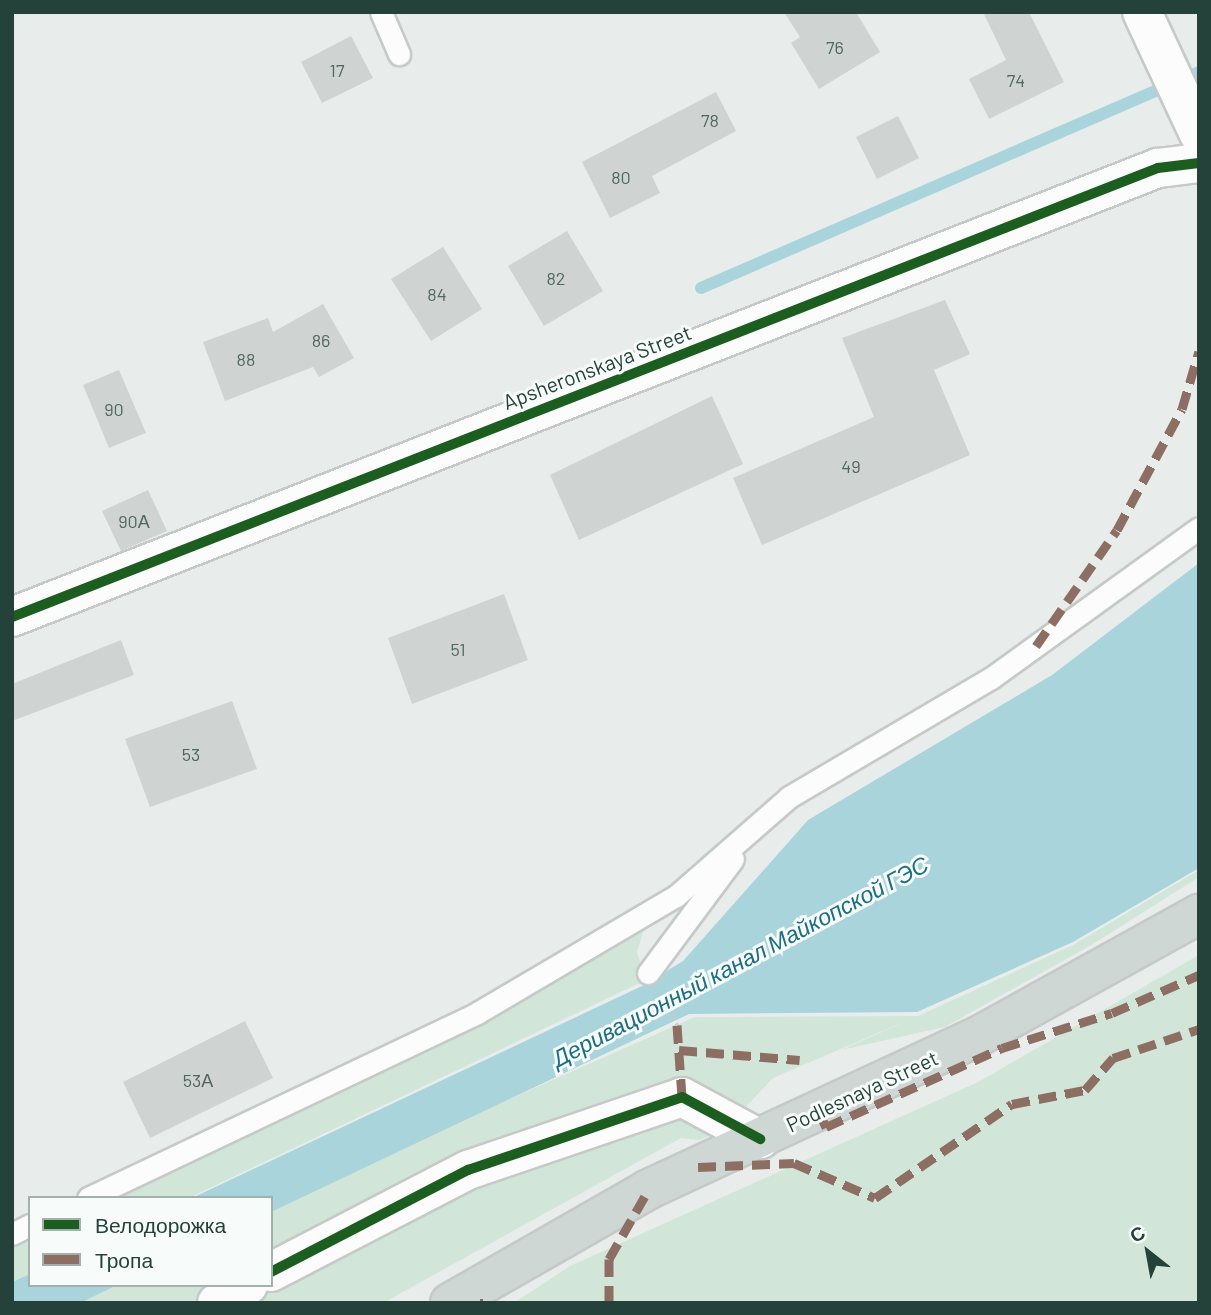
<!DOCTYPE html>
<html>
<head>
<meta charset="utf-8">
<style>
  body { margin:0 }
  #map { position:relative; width:1211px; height:1315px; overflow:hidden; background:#e8edeb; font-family:Barlow,sans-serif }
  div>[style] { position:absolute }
  .green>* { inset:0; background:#d1e6d8 }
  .water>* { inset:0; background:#a9d4db }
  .stream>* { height:12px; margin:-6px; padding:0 6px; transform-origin:6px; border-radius:6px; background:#a9d4db }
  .building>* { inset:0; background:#cfd4d2 }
  .path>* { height:4.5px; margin-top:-2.25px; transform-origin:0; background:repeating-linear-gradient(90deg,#c3ccca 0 3.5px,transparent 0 8.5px) }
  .roads { filter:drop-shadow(2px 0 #c5cac8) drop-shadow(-2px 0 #c5cac8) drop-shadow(0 2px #c5cac8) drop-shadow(0 -2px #c5cac8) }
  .lane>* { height:21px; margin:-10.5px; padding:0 10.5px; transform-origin:10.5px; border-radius:10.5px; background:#fcfcfc }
  .street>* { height:38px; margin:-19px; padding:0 19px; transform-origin:19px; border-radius:19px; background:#fcfcfc }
  .primary>* { height:38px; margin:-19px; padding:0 19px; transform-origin:19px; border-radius:19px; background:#cfd7d5 }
  .quiet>* { height:9px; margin-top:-4.5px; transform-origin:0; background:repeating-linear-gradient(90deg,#8d6e63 0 18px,transparent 0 27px) }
  .cycleway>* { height:10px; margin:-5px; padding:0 5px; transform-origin:5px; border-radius:5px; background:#1b5e20 }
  span { translate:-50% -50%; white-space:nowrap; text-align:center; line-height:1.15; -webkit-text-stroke:6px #f7fbf9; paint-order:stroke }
  .number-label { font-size:18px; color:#506761 }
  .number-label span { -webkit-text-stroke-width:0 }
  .street-label { font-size:21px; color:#24423a }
  .water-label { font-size:23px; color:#1c6f80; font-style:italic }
  .frame { position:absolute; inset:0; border:14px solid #24423a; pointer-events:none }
  .legend { position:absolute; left:28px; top:1196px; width:245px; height:91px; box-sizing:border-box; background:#f7fbf9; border:2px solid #a3b1ad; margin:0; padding:9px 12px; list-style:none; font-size:21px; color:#24423a }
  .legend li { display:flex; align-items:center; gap:14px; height:35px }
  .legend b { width:35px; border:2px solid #a3b1ad }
  .north { position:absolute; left:1113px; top:1217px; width:70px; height:70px; -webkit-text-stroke:5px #f7fbf9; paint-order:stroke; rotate:329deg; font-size:19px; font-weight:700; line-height:28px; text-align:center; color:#24423a }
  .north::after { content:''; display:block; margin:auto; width:24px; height:32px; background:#24423a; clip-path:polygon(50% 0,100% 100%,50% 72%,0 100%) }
</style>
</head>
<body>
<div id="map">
  <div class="green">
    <i style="clip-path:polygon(1199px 870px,1199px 877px,1093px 944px,945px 1027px,841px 1050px,913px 1018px,773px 1078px,725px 1129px,699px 1140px,681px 1138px,383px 1303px,77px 1303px,114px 1285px,271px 1285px,271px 1211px,462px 1120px,695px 1017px,918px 1016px,1073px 945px)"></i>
    <i style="clip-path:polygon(648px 916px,637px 952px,646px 980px,189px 1198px,90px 1198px)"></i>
    <i style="clip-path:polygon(1199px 955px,1199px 1303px,514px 1303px,570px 1266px,978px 1082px)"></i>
    <i style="clip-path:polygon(30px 1226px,30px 1274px,12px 1282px,12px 1235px)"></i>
  </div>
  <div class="water">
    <i style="clip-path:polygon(1199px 563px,1199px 868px,1073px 942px,917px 1012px,689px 1014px,271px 1212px,271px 1198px,192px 1198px,642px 986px,683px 961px,808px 820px,1052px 675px)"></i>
    <i style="clip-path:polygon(30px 1274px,30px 1285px,117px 1285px,80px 1303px,12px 1303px,12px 1282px)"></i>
  </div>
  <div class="stream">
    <i style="left:701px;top:288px;width:543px;rotate:-23.45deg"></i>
  </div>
  <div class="building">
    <i style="clip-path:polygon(784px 12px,856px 12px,880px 52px,819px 89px,791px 43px,800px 37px)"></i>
    <i style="clip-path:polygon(983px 12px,1029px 12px,1064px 82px,989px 119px,969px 79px,1006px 60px)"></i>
    <i style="clip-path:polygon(351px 36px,373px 78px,322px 103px,301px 62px)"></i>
    <i style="clip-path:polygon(716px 92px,736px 131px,652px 176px,660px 193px,610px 218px,582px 162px)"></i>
    <i style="clip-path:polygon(898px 116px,919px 158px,877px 179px,856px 137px)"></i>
    <i style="clip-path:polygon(567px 231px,603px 291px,544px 326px,508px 266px)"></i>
    <i style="clip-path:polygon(443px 247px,482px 309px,431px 341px,391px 279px)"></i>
    <i style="clip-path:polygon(945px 300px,970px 354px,934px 370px,970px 455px,762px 545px,733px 478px,874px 417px,842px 338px)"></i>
    <i style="clip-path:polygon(323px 304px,354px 358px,319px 377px,313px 367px,225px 401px,203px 342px,268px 318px,273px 332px)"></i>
    <i style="clip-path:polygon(119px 370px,146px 433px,109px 448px,83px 385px)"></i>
    <i style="clip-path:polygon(712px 396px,743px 464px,579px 540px,550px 475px)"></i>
    <i style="clip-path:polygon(148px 490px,167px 531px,121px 551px,102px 511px)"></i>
    <i style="clip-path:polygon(504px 594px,528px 660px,412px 704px,388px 638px)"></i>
    <i style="clip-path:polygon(121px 640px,134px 675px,12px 721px,12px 684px)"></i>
    <i style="clip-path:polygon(232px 701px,257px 769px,150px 807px,125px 739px)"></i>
    <i style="clip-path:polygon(245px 1021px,273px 1078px,150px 1138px,123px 1082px)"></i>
  </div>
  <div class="path">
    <i style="left:664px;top:1001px;width:27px;rotate:62deg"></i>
  </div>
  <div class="roads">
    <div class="lane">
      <i style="left:381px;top:12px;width:46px;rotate:66.8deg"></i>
      <i style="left:648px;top:973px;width:142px;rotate:-53.3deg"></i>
      <i style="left:88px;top:1198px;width:431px;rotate:-25.4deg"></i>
      <i style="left:477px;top:1013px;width:231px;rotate:-30.5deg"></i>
      <i style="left:676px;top:896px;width:150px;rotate:-41.2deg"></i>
      <i style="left:789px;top:797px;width:234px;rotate:-30.5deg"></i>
      <i style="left:991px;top:678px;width:256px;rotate:-35.8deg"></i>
      <i style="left:12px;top:1234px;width:20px;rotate:-27deg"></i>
    </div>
    <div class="street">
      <i style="left:1142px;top:12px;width:135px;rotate:65deg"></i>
      <i style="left:12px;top:617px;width:1231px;rotate:-21.4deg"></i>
      <i style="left:1158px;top:168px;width:41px;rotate:-7deg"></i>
      <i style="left:271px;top:1272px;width:222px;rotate:-27.4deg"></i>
      <i style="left:468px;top:1170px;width:226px;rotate:-18.8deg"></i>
      <i style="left:682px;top:1097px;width:89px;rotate:28.3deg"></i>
      <i style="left:217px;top:1303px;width:36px;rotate:-30deg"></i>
    </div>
    <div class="primary">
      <i style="left:450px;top:1303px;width:229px;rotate:-29.8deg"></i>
      <i style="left:649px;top:1189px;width:364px;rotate:-24.9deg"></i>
      <i style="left:979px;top:1036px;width:252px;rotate:-29deg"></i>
    </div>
  </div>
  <div class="quiet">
    <i style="left:1036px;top:646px;width:141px;rotate:-55.1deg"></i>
    <i style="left:1117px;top:530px;width:137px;rotate:-61.8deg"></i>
    <i style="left:1182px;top:409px;width:60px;rotate:-73.7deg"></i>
    <i style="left:677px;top:1025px;width:72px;rotate:86deg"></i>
    <i style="left:679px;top:1050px;width:121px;rotate:4.7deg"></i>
    <i style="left:819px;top:1112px;width:17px;rotate:65deg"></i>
    <i style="left:826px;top:1127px;width:193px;rotate:-24.2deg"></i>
    <i style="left:1002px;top:1048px;width:115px;rotate:-17.7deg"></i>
    <i style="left:1112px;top:1013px;width:95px;rotate:-23.6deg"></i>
    <i style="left:698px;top:1167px;width:96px;rotate:-2.4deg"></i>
    <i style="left:794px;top:1163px;width:88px;rotate:23.4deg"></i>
    <i style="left:875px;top:1198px;width:166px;rotate:-34.5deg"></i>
    <i style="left:1012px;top:1104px;width:74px;rotate:-10.9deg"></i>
    <i style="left:1085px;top:1090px;width:43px;rotate:-48.8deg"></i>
    <i style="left:1113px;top:1058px;width:91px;rotate:-18.6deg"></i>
    <i style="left:480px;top:1303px;width:3px"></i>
    <i style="left:609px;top:1303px;width:44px;rotate:-90deg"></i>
    <i style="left:609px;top:1259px;width:81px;rotate:-60.3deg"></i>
  </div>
  <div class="cycleway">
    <i style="left:12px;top:617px;width:1231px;rotate:-21.4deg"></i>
    <i style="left:1158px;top:168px;width:41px;rotate:-7deg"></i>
    <i style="left:271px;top:1272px;width:222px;rotate:-27.4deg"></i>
    <i style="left:468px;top:1170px;width:226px;rotate:-18.8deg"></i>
    <i style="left:682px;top:1097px;width:89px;rotate:28.3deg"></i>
  </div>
  <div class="number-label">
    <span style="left:835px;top:47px">76</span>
    <span style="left:337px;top:70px">17</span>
    <span style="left:1016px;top:80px">74</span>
    <span style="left:710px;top:120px">78</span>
    <span style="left:621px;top:177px">80</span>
    <span style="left:556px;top:278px">82</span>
    <span style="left:437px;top:294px">84</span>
    <span style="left:321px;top:340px">86</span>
    <span style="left:246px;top:359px">88</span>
    <span style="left:114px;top:409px">90</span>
    <span style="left:851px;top:466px">49</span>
    <span style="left:134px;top:521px">90А</span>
    <span style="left:458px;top:649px">51</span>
    <span style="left:191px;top:754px">53</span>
    <span style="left:198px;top:1080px">53А</span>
  </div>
  <div class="street-label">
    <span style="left:597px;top:367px;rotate:-21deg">Apsheronskaya Street</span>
    <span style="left:862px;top:1091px;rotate:-25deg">Podlesnaya Street</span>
  </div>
  <div class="water-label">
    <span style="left:740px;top:961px;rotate:-28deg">Деривационный канал Майкопской ГЭС</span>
  </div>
  <div class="frame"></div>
  <ul class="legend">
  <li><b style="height:9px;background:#1b5e20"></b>Велодорожка</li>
  <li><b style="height:9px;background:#8d6e63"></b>Тропа</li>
  </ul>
  <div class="north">С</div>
</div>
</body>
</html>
